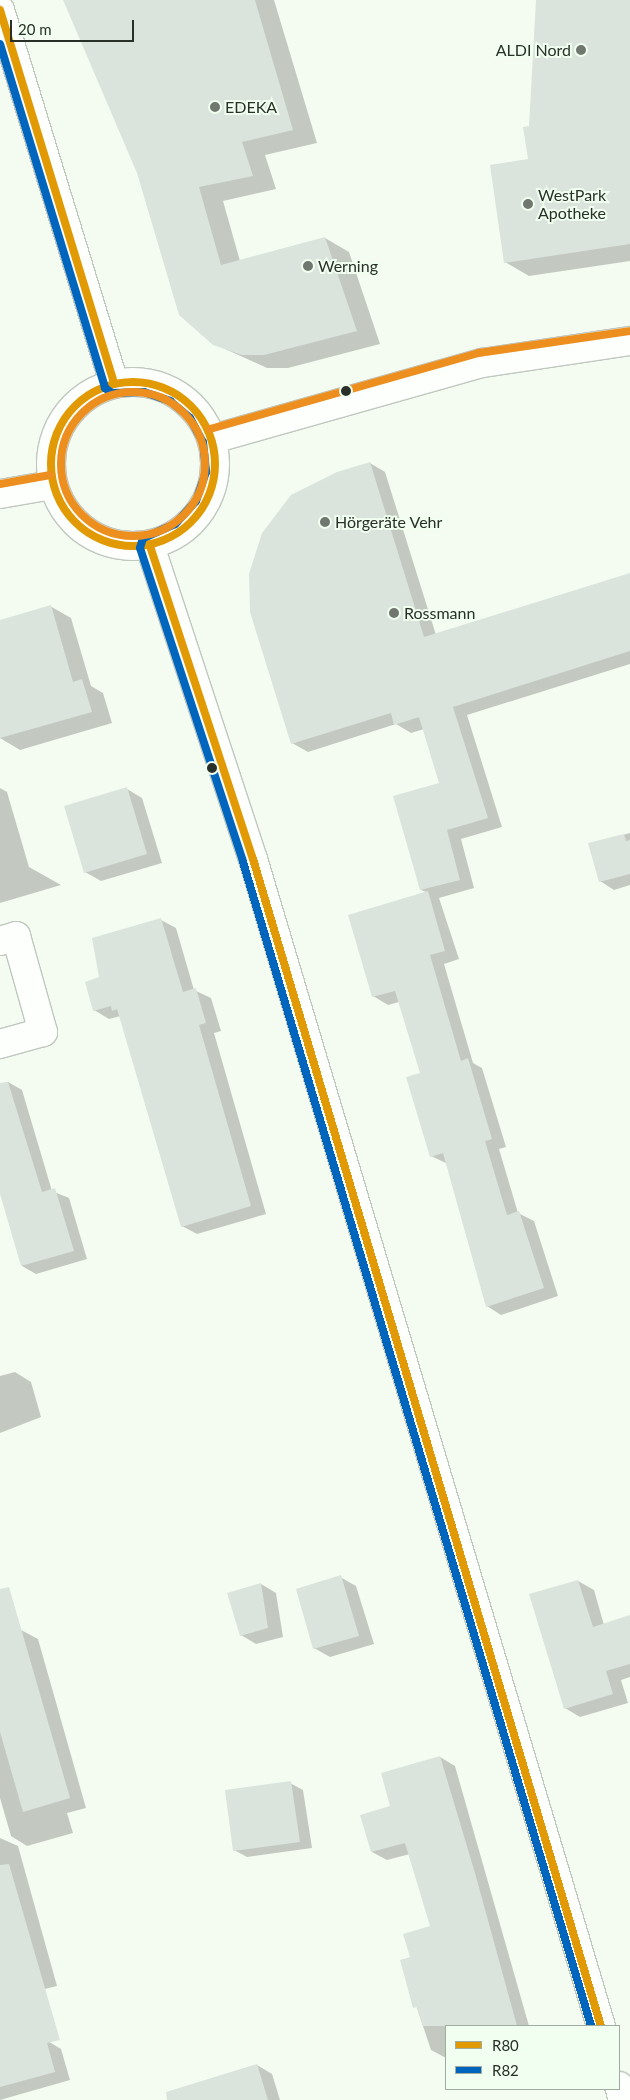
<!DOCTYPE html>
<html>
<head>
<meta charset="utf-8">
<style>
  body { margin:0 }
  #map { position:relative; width:630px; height:2100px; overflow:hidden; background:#f4fcf2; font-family:Lato,sans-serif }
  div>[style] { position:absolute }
  .shadow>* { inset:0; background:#0003 }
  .building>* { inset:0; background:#dae3dc }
  .roads { filter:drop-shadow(1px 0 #c0c7bf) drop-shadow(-1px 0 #c0c7bf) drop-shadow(0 1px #c0c7bf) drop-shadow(0 -1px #c0c7bf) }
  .minor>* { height:28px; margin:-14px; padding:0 14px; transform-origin:14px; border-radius:14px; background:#fdfffd }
  .minor>.ring { margin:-14px; padding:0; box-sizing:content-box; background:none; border:28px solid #fdfffd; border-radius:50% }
  .bus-1>* { height:8px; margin:-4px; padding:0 4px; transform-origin:4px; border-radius:4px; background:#e29a04 }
  .bus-1>.ring { margin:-4px; padding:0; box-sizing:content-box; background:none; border:8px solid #e29a04; border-radius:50% }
  .bus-2>* { height:8px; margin:-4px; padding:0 4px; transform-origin:4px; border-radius:4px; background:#0065bd }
  .bus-3>* { height:8px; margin:-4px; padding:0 4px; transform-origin:4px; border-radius:4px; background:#ec8f1f }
  .bus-3>.ring { margin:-4px; padding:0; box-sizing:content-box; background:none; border:8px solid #ec8f1f; border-radius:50% }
  .dots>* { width:14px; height:14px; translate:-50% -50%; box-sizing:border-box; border:2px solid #f0ffef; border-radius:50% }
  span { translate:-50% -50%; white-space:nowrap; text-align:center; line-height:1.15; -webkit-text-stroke:4px #f0ffef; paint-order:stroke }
  .poi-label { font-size:16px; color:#293028 }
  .right { translate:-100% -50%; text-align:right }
  .left { translate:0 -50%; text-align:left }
  .legend { position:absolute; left:445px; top:2025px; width:175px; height:65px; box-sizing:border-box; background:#f0ffef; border:1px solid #a0ac9f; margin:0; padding:6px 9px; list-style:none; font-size:15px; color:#293028 }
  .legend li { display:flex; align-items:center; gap:10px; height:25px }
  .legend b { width:25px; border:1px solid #a0ac9f }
  .scale { position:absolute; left:10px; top:20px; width:124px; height:22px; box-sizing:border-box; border:2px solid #293028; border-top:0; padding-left:6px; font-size:15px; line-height:18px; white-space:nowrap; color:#293028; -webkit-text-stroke:4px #f0ffef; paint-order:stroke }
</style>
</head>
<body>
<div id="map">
  <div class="shadow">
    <i style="clip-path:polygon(64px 0,274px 0,317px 143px,265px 155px,276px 189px,223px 201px,240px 261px,325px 238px,349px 252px,380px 344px,288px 368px,267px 368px,214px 344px)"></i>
    <i style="clip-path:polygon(537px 0,630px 0,630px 261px,529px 276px,505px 262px,530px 160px)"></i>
    <i style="clip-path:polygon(370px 463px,385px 472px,436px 635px,630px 574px,630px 664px,467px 715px,502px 827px,461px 839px,474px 888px,439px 898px,459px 959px,444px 964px,473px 1063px,482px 1068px,506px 1147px,499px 1149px,518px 1213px,534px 1221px,558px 1296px,501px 1315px,487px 1306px,448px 1164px,431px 1156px,421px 1074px,399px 1002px,388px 1005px,373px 996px,426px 892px,421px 890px,440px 784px,424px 729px,411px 733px,396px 724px,308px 752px,292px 743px)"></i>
    <i style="clip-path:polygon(50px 606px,71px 618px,91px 686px,103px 693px,112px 723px,20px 750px,0 738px,0 621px)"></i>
    <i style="clip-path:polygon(0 788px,7px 792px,29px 867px,61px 885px,0 903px)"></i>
    <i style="clip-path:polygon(127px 789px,142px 798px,162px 863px,101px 881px,85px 872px)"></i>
    <i style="clip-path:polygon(630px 833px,630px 885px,614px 890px,600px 881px,590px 844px)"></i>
    <i style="clip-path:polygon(161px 920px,176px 928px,194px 990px,211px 998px,221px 1031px,214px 1033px,266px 1214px,197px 1234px,182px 1226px,121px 1016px,109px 1019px,94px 1010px,101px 978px)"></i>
    <i style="clip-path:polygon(8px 1082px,22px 1090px,52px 1191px,69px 1198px,87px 1259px,36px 1274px,22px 1266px,0 1190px,0 1084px)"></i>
    <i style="clip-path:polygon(15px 1372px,31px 1382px,41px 1417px,0 1433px,0 1376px)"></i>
    <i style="clip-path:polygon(340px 1577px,356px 1586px,374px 1644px,330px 1657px,314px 1648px)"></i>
    <i style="clip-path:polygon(578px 1581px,594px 1590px,604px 1625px,630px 1617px,630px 1677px,621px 1680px,628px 1703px,580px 1717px,565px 1708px)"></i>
    <i style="clip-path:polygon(261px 1584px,276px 1593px,283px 1637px,256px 1644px,241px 1635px)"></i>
    <i style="clip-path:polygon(21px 1630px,38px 1639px,86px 1808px,67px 1813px,73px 1833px,27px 1846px,11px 1836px,0 1798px,0 1636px)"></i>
    <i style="clip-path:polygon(440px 1757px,455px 1766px,529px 2026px,446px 2026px,446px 2058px,431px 2050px,401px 1960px,411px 1958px,431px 1927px,410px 1854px,387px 1860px,372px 1852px,392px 1807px)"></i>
    <i style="clip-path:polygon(290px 1783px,303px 1790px,312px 1848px,247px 1857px,234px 1850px)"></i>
    <i style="clip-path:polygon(0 1838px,18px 1846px,57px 1986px,0 2000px)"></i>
    <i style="clip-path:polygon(46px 2040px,61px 2049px,70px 2080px,0 2100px,0 2052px)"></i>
    <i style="clip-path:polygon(257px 2065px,272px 2074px,280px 2100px,202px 2100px)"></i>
  </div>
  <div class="building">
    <i style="clip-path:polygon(63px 0,255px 0,293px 130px,242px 142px,253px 176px,199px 187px,221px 265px,325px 237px,357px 331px,264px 355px,242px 355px,213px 345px,179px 315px,137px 173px)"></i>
    <i style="clip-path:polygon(536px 0,630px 0,630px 244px,504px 263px,490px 165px,528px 159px,523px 127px,529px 126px)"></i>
    <i style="clip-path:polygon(370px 462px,424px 637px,630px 573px,630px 651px,453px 707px,488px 818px,447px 830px,460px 880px,420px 890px,393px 796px,439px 783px,419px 717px,394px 725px,391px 713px,291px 744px,250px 612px,249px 574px,262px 533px,291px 495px,337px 472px)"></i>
    <i style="clip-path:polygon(51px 605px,73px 682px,82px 679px,92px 712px,0 738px,0 620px)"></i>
    <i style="clip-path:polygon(127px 787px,147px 854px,84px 873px,64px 806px)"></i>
    <i style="clip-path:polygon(624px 834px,626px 841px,630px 840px,630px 874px,599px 882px,588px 843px)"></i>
    <i style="clip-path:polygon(428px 891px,445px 951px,430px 955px,461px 1061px,468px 1058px,492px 1139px,485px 1141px,507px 1215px,519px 1211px,544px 1288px,486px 1307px,443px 1153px,430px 1157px,406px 1077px,420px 1073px,395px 991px,372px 997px,348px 915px)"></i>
    <i style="clip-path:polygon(161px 918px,183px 992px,196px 988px,206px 1023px,199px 1025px,251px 1206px,181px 1227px,117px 1009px,112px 1011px,111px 1006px,93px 1011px,85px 982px,99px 977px,92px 938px)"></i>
    <i style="clip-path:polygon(8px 1082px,42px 1192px,55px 1188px,74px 1251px,21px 1266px,0 1194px,0 1083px)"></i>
    <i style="clip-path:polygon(341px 1575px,359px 1636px,313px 1649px,296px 1589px)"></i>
    <i style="clip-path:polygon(578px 1580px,593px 1627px,630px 1615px,630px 1664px,606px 1671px,613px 1694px,564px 1709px,529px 1594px)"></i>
    <i style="clip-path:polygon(261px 1583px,268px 1628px,240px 1636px,227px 1593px)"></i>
    <i style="clip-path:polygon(9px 1587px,70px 1798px,23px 1812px,0 1732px,0 1589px)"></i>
    <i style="clip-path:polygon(440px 1756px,475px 1873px,517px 2026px,423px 2026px,417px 2007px,413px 2008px,400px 1960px,410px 1957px,403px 1934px,430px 1926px,405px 1843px,371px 1852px,360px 1815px,390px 1806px,381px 1773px)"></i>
    <i style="clip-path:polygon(291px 1781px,300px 1842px,233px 1851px,225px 1790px)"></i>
    <i style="clip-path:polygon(9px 1864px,60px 2040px,47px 2043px,55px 2072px,0 2087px,0 1865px)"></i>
    <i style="clip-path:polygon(257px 2064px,268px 2100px,167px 2100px,166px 2092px)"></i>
  </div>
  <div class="roads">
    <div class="minor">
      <i style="left:0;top:10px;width:390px;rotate:73deg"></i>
      <i class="ring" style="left:51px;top:382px;width:136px;height:136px"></i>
      <i style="left:213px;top:439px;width:280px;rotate:-15.8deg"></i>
      <i style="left:482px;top:363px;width:150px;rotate:-8.5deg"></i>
      <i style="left:0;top:494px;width:53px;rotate:-9.8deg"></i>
      <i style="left:150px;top:546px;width:330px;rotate:71.8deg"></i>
      <i style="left:253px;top:859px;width:1218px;rotate:73.4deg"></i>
      <i style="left:0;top:941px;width:17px;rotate:-17deg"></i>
      <i style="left:16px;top:936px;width:100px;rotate:74.3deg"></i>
      <i style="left:43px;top:1032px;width:45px;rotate:164.4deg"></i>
      <i style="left:619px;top:2086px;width:15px;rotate:74deg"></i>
    </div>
  </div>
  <div class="bus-1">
    <i style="left:0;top:10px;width:390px;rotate:73deg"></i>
    <i class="ring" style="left:51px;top:382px;width:156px;height:156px"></i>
    <i style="left:150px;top:546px;width:330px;rotate:71.8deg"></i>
    <i style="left:253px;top:859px;width:1218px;rotate:73.4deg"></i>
  </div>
  <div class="bus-2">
    <i style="left:0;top:44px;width:360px;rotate:73deg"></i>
    <i style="left:105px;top:388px;width:9px;rotate:36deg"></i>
    <i style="left:112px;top:393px;width:32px;rotate:-2deg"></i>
    <i style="left:144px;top:392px;width:28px;rotate:19deg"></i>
    <i style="left:170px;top:401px;width:26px;rotate:40deg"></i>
    <i style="left:190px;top:418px;width:27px;rotate:62deg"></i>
    <i style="left:203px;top:442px;width:30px;rotate:84deg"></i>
    <i style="left:206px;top:472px;width:31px;rotate:109deg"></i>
    <i style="left:196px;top:501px;width:31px;rotate:132deg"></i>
    <i style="left:175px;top:524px;width:35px;rotate:156deg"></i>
    <i style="left:143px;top:538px;width:10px;rotate:107deg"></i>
    <i style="left:140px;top:548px;width:330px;rotate:71.8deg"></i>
    <i style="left:243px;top:862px;width:1215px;rotate:73.35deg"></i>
  </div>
  <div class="bus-3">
    <i class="ring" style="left:61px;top:392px;width:136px;height:136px"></i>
    <i style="left:210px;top:429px;width:280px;rotate:-15.8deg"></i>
    <i style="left:479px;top:353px;width:152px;rotate:-8.3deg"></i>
    <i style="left:0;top:484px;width:51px;rotate:-10.2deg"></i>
  </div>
  <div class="dots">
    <i style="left:581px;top:50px;background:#70776f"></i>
    <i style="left:215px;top:107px;background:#70776f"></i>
    <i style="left:528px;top:204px;background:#70776f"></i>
    <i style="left:308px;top:266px;background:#70776f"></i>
    <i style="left:346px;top:391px;background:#293028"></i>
    <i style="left:325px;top:522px;background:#70776f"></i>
    <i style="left:394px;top:613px;background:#70776f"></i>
    <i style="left:212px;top:768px;background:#293028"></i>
  </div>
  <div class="poi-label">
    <span class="right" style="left:571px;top:50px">ALDI Nord</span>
    <span class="left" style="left:225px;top:107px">EDEKA</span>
    <span class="left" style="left:538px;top:204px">WestPark<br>Apotheke</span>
    <span class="left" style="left:318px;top:266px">Werning</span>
    <span class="left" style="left:335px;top:522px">Hörgeräte Vehr</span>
    <span class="left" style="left:404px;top:613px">Rossmann</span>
  </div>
  <ul class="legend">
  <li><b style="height:6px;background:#e29a04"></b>R80</li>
  <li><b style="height:6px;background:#0065bd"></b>R82</li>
  </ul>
  <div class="scale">20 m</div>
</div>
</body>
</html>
